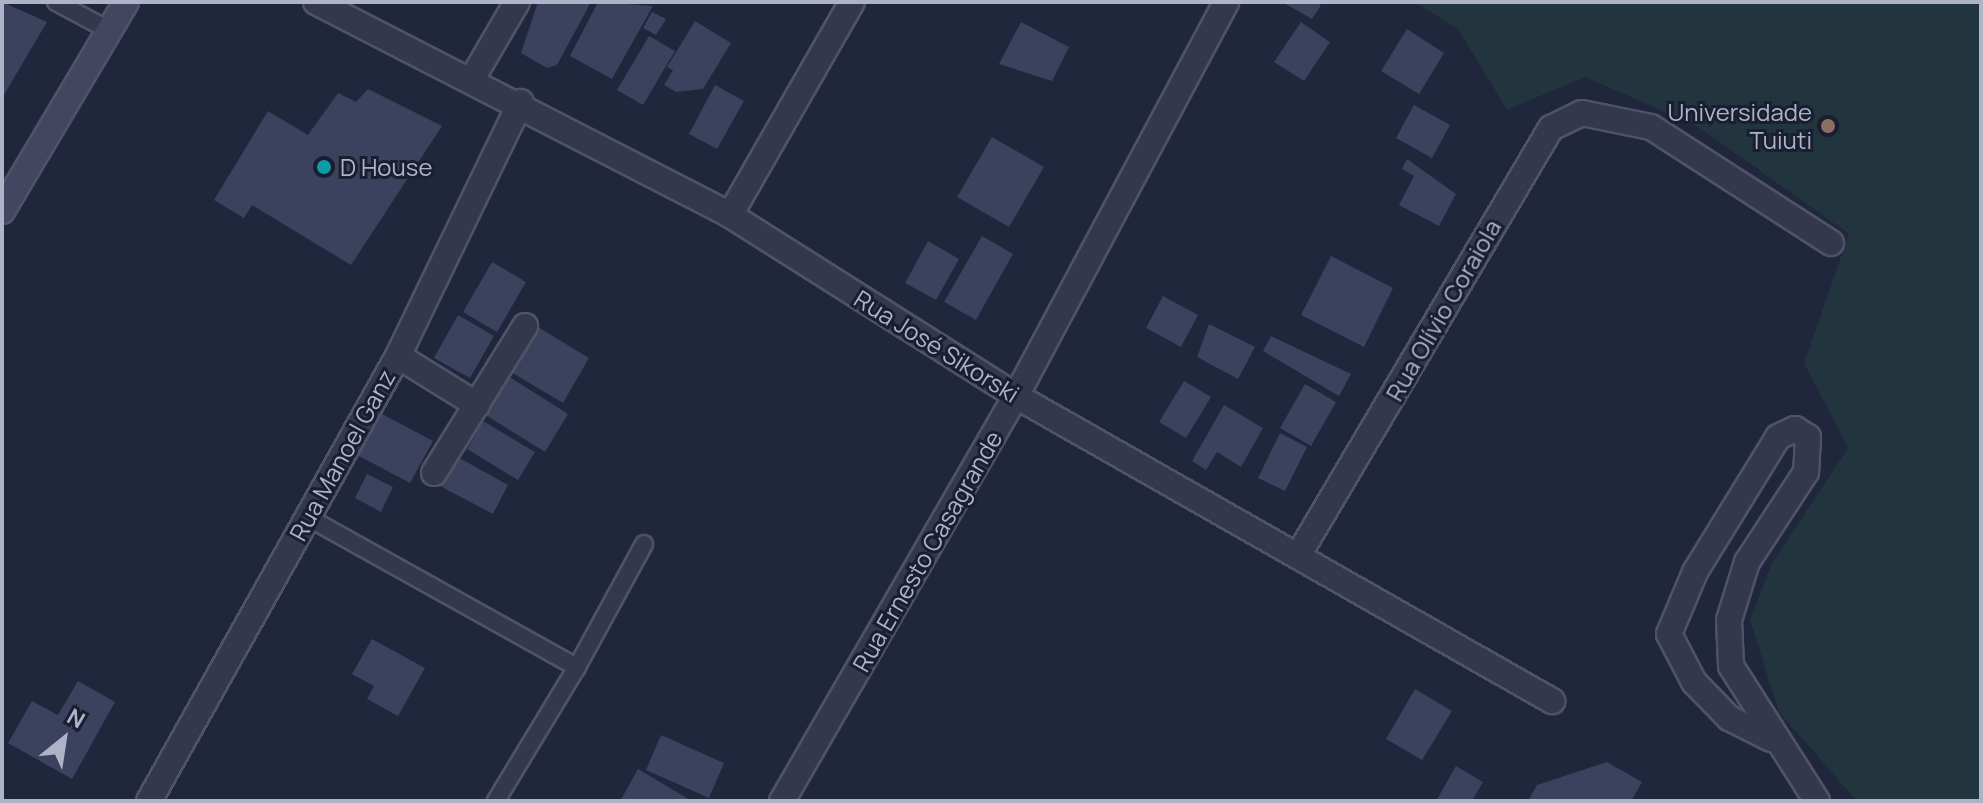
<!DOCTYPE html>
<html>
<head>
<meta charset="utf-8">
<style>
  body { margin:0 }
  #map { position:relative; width:1983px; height:803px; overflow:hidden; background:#20263c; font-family:Manrope,sans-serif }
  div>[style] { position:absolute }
  .green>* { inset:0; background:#22343d }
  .building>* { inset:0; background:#3c415d }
  .roads { filter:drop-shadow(2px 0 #4f5367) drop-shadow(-2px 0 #4f5367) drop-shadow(0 2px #4f5367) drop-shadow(0 -2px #4f5367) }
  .lane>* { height:16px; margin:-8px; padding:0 8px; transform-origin:8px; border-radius:8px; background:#34384c }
  .street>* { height:24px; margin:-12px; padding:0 12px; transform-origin:12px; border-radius:12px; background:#34384c }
  .secondary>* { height:24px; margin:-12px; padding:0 12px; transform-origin:12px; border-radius:12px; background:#424660 }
  .dots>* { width:22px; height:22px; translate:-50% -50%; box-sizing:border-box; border:4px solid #1a1e31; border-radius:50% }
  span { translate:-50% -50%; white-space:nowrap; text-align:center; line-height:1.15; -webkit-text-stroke:6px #1a1e31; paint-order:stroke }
  .poi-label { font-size:24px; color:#afb3c8 }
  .right { translate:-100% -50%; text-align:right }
  .left { translate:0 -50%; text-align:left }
  .street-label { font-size:24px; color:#afb3c8 }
  .frame { position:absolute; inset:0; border:4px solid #afb3c8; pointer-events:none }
  .north { position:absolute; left:24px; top:699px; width:80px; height:80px; -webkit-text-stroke:6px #1a1e31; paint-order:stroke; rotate:30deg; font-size:22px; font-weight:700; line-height:32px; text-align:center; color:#afb3c8 }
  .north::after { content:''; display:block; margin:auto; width:28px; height:36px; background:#afb3c8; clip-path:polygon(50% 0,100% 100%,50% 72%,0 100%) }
</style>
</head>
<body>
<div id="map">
  <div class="green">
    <i style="clip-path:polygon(1414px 2px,1981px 2px,1981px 801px,1857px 801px,1779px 712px,1750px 620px,1772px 563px,1848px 448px,1804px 363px,1849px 234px,1697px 126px,1585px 77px,1507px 110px,1458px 29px)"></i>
  </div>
  <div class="building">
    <i style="clip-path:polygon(2px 2px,47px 22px,2px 98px)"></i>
    <i style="clip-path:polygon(538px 2px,591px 2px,557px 65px,547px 68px,521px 53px)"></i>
    <i style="clip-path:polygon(598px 2px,653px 6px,612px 79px,570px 56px)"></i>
    <i style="clip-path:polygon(1282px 2px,1316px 2px,1321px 5px,1312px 19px)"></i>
    <i style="clip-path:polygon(652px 12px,666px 19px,656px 35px,643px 28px)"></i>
    <i style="clip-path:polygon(695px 21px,731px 43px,703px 89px,676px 92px,664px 85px,673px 70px,667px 67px)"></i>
    <i style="clip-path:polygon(1021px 22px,1069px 47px,1052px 81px,999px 64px)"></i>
    <i style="clip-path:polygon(1301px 22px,1330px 42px,1304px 81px,1274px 62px)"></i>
    <i style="clip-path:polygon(1407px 29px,1444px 53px,1419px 94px,1381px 71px)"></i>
    <i style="clip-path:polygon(649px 36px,675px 51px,643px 105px,617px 90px)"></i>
    <i style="clip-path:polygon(715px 85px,744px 101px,717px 149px,689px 134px)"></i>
    <i style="clip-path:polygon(368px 89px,442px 126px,351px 265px,252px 205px,244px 218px,214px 200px,268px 111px,308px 135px,338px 93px,356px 102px)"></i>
    <i style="clip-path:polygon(1414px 105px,1450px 125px,1432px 158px,1396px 138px)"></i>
    <i style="clip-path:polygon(992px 137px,1044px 167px,1009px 227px,957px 197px)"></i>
    <i style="clip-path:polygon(1407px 159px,1456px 194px,1439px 226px,1399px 205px,1414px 176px,1402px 169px)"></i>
    <i style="clip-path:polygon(982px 236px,1013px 254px,976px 320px,944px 302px)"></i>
    <i style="clip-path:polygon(928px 241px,959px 259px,936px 300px,905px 283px)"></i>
    <i style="clip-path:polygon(1331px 256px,1393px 288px,1364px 347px,1301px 315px)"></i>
    <i style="clip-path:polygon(492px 262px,526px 282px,497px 332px,463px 312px)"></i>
    <i style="clip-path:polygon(1163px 296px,1198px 315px,1181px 347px,1146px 328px)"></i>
    <i style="clip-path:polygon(458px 315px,494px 336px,470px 378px,434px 358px)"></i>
    <i style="clip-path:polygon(1209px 324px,1255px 347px,1238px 379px,1197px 357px)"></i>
    <i style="clip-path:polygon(538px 327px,589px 358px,563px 403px,511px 372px)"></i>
    <i style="clip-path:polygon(1271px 336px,1351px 374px,1339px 396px,1263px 351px)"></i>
    <i style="clip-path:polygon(508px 376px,568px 414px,545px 452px,484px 414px)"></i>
    <i style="clip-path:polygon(1184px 381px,1211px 397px,1186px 438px,1159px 422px)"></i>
    <i style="clip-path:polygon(1305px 384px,1336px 402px,1311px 446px,1280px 428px)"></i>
    <i style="clip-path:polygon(1224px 405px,1263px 428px,1241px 467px,1217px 452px,1206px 470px,1192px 461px)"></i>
    <i style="clip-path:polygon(380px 413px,433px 441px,410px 483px,357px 455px)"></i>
    <i style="clip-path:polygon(483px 421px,535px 452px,518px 480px,467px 449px)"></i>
    <i style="clip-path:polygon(1280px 433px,1307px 447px,1285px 491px,1258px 478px)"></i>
    <i style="clip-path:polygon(454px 455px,508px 485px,493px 514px,438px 485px)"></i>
    <i style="clip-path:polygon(367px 474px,393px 487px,381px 512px,355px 498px)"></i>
    <i style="clip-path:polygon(372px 639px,425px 668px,398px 716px,367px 699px,374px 686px,352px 674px)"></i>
    <i style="clip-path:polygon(78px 681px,115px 702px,72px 779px,8px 743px,32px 701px,58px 715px)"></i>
    <i style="clip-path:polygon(1415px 689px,1452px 711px,1422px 760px,1386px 739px)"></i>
    <i style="clip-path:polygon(661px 735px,724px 763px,709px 798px,646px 770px)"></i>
    <i style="clip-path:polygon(1607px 762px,1642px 782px,1631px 801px,1528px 801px,1537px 785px)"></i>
    <i style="clip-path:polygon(1456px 766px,1483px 782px,1472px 801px,1436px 801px)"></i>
    <i style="clip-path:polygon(638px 769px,692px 801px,620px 801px)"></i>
  </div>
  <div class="roads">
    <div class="lane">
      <i style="left:56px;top:2px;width:55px;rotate:28deg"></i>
      <i style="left:307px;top:517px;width:309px;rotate:29.1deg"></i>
      <i style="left:577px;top:667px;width:157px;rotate:121.2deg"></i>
      <i style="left:577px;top:667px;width:140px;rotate:-61.4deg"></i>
    </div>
    <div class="street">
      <i style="left:316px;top:2px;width:466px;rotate:27.2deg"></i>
      <i style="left:730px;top:215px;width:338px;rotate:32.3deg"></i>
      <i style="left:1016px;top:396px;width:617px;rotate:29.64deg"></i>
      <i style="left:472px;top:79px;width:89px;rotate:-59.7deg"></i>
      <i style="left:730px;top:215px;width:245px;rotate:-60.2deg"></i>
      <i style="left:398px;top:356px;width:93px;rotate:31.8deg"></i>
      <i style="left:434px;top:473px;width:173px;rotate:-58.2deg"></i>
      <i style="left:1299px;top:554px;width:495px;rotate:-59.4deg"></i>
      <i style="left:1551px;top:128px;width:34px;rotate:-26deg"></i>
      <i style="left:1582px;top:113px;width:70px;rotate:11.5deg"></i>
      <i style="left:1651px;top:127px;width:214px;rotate:32.8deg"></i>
      <i style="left:1771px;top:739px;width:47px;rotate:-153.4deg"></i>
      <i style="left:1729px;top:718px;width:50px;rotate:-134.2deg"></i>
      <i style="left:1694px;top:682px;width:54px;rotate:-117.5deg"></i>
      <i style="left:1669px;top:634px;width:67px;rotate:-67.2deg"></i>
      <i style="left:1695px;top:572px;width:158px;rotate:-58.4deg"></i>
      <i style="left:1778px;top:437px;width:19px;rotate:-25deg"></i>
      <i style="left:1795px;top:429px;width:15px;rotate:32deg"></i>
      <i style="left:1808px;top:437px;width:35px;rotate:93deg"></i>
      <i style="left:1806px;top:472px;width:108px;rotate:123.2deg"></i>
      <i style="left:1747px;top:562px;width:61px;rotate:107.2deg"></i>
      <i style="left:1729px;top:620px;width:46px;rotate:87.5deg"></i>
      <i style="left:1731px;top:666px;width:160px;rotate:57.5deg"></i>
      <i style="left:149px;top:801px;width:510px;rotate:-60.77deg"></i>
      <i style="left:398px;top:356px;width:282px;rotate:-64.2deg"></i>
      <i style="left:782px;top:801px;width:468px;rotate:-60deg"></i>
      <i style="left:1016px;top:396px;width:446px;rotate:-61.9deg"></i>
    </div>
    <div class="secondary">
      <i style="left:2px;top:211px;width:243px;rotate:-59.3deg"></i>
    </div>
  </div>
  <div class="dots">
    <i style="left:1828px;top:126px;background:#8d6e63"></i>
    <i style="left:324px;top:167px;background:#0f9aa8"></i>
  </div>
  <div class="poi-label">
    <span class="right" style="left:1812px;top:126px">Universidade<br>Tuiuti</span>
    <span class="left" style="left:340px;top:167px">D House</span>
  </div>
  <div class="street-label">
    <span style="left:1443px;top:310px;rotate:-60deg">Rua Olívio Coraiola</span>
    <span style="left:937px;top:346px;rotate:32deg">Rua José Sikorski</span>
    <span style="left:342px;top:455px;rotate:-61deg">Rua Manoel Ganz</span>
    <span style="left:927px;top:551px;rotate:-60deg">Rua Ernesto Casagrande</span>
  </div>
  <div class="frame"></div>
  <div class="north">N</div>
</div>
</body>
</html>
